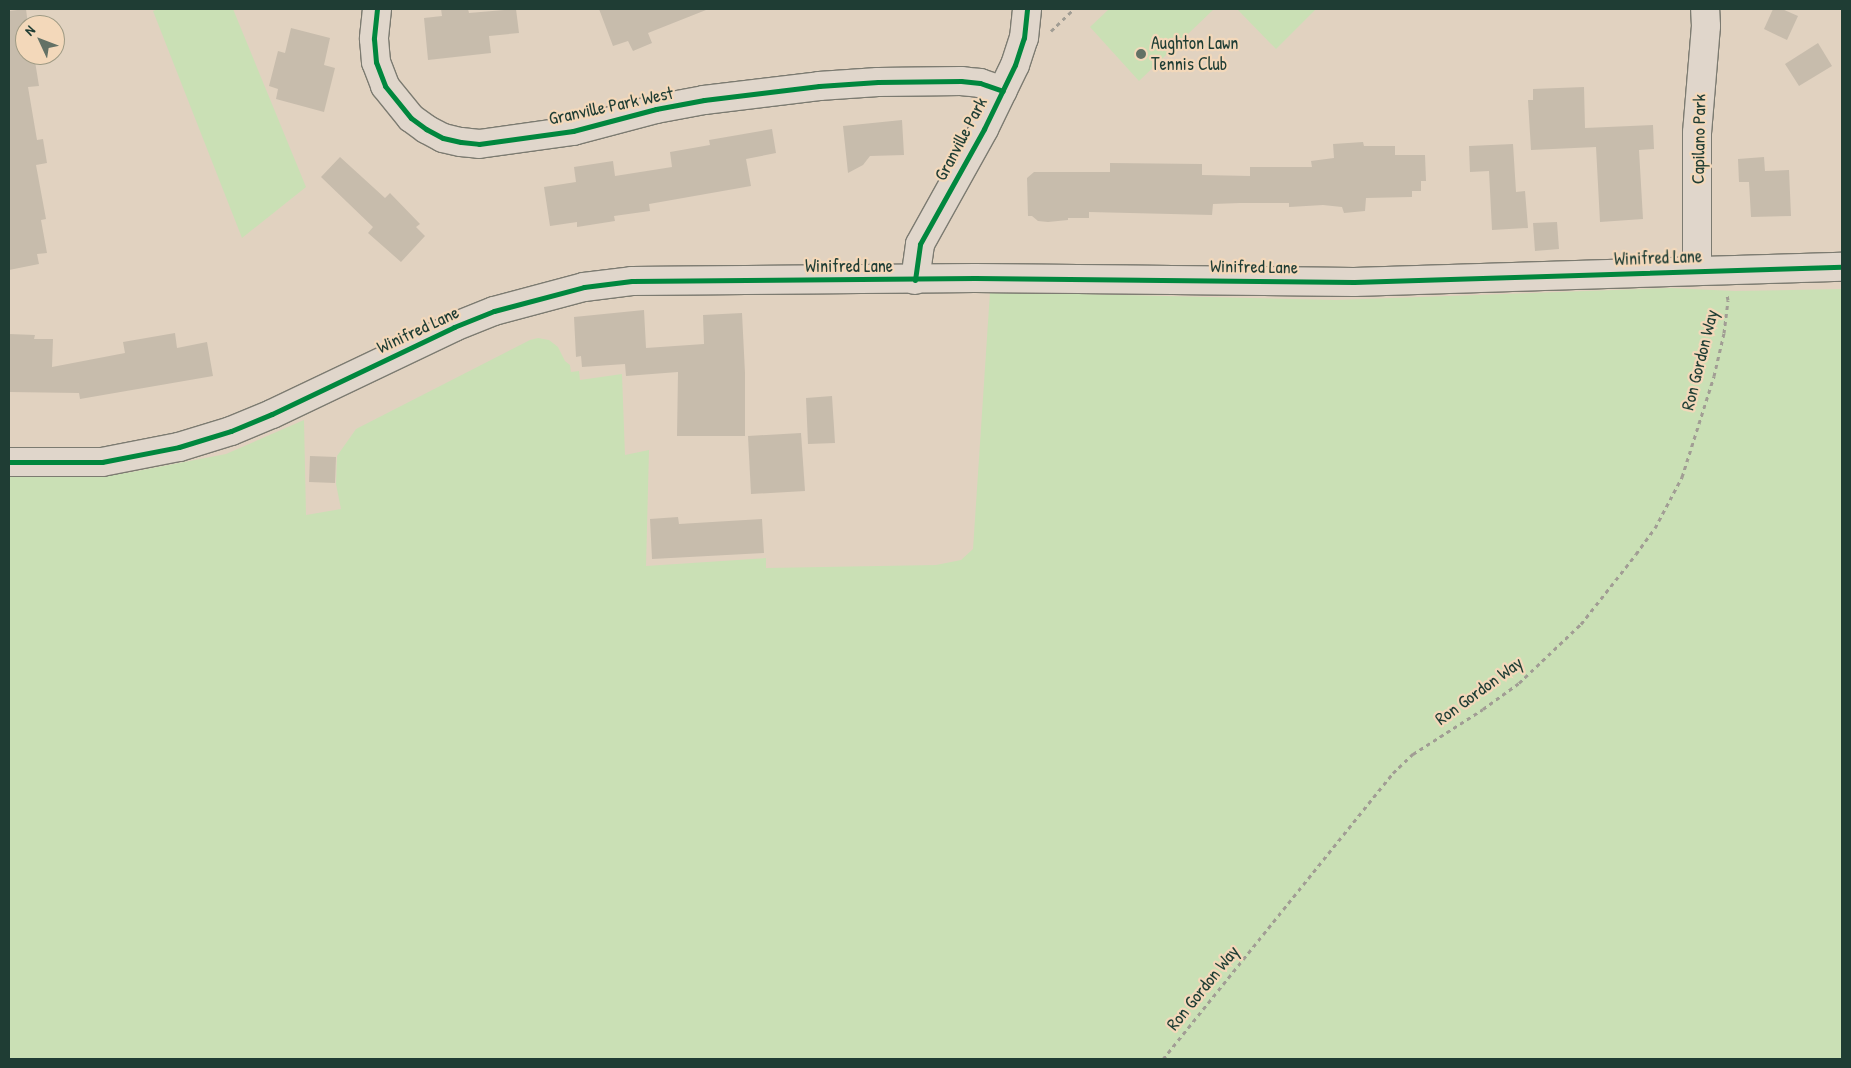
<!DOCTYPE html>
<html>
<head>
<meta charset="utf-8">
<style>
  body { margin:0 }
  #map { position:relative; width:1851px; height:1068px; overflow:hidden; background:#e1d2c0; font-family:"Patrick Hand",sans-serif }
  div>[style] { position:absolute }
  .green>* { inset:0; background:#cae0b5 }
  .building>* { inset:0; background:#c7bcac }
  .path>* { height:3px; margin-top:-1.5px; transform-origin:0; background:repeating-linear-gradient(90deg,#a19d94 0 4px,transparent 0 8px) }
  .roads { filter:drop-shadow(1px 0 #7c7b71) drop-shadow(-1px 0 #7c7b71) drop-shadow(0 1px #7c7b71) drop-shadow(0 -1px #7c7b71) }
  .minor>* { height:28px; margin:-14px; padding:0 14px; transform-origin:14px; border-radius:14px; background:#e0d6cb }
  .cycleway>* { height:5px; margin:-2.5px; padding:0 2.5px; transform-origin:2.5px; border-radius:2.5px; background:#00873e }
  .dots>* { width:14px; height:14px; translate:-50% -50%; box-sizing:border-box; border:2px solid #f3d8ba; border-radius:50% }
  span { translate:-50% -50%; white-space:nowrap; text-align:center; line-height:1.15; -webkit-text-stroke:4.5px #f3d8ba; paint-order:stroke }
  .poi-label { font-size:18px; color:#1f3d34 }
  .left { translate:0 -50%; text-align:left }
  .street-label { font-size:18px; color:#1f3d34 }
  .frame { position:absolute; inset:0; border:10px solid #1f3d34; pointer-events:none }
  .north { position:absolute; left:15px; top:15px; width:50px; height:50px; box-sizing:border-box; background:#f3d8ba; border:1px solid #9e9a84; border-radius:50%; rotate:313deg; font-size:14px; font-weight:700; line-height:20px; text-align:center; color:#1f3d34 }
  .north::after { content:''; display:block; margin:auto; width:18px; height:22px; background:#637165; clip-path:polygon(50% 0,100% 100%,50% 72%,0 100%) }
</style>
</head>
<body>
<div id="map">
  <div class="green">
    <i style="clip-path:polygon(158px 9px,233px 9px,306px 187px,242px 238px,153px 11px)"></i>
    <i style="clip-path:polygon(1109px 9px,1214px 9px,1139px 81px,1090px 27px)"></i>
    <i style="clip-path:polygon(1237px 9px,1316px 9px,1276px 49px)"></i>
    <i style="clip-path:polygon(1670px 288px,1735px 291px,1842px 289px,1842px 1059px,9px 1059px,9px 477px,127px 473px,226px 454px,304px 420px,306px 515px,341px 509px,336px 484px,337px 456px,356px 429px,530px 340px,538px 338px,549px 340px,558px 347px,565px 361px,570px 365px,571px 372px,579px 371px,580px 380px,622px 374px,625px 455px,649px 450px,646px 566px,766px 558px,766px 568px,936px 565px,961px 560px,973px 549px,990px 292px,1336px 300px)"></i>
  </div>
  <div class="building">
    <i style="clip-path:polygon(26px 9px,28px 25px,25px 25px,25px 55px,34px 55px,39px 86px,28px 87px,37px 140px,43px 139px,47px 163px,36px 165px,46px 219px,41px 220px,47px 253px,37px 254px,39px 264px,9px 270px,9px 11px)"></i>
    <i style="clip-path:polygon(441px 9px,468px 9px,469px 13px,516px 9px,519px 33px,489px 36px,491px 53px,428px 60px,424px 18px,442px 16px)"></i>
    <i style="clip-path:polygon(599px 9px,706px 9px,706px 10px,648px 33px,652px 43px,633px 51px,628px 41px,613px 46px)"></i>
    <i style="clip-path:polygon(1773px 9px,1782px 9px,1798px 16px,1787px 40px,1764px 29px)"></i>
    <i style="clip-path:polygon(291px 28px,330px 38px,324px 65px,335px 68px,324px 112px,276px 99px,278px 89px,269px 86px,278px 51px,285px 53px)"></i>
    <i style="clip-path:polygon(1818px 43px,1832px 66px,1799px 86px,1785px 64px)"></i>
    <i style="clip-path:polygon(1584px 87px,1585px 128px,1653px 125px,1654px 149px,1639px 150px,1643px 219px,1600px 222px,1596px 147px,1531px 150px,1528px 100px,1533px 100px,1533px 89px)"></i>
    <i style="clip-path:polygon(902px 120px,904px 155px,870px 156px,863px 165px,848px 173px,843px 126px)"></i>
    <i style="clip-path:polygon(772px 129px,776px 153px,746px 159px,751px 186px,649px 204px,650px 211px,614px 216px,615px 221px,577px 227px,577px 222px,550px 226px,544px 187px,576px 182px,574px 167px,613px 161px,615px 176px,672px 167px,670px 152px,710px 145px,709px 140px)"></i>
    <i style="clip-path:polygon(1363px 142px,1364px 146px,1395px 146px,1395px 155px,1425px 155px,1426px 181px,1421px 181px,1421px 191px,1412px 191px,1412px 197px,1366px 198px,1365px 211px,1344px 213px,1342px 207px,1323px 205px,1289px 207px,1289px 203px,1240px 203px,1213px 204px,1212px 215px,1089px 212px,1089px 218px,1068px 218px,1068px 220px,1048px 222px,1038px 221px,1032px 216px,1028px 216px,1027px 178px,1034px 172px,1110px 172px,1110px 163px,1202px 164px,1202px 175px,1250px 176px,1250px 167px,1312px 167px,1311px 161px,1334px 158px,1333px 144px)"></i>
    <i style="clip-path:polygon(1513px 144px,1516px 192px,1525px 191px,1528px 228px,1492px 230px,1489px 171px,1470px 172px,1469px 146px)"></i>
    <i style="clip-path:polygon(340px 157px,385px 198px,390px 193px,420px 224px,416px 227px,425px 236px,401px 262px,368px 233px,373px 227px,321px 177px)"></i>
    <i style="clip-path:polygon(1764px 157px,1765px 171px,1789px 170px,1791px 216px,1751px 217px,1749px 182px,1739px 182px,1738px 159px)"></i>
    <i style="clip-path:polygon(1557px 222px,1559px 249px,1535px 251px,1533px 223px)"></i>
    <i style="clip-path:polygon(644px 310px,646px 348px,704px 344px,703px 315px,742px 313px,745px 373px,745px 436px,677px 436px,678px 372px,626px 376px,625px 364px,582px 367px,581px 356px,576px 357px,574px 317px)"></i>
    <i style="clip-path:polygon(175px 333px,177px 348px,207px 342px,213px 376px,80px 399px,79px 393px,9px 392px,9px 334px,35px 335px,34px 339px,53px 339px,52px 367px,125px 353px,123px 342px)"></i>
    <i style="clip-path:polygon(832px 396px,835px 443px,808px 444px,806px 398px)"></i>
    <i style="clip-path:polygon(801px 433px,805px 491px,751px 494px,748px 436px)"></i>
    <i style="clip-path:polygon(310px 456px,336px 457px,335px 483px,309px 482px)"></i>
    <i style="clip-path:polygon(678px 517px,679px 524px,762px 519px,764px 553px,652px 559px,650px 519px)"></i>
  </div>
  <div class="path">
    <i style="left:1051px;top:31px;width:32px;rotate:-44deg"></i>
    <i style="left:1163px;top:1059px;width:367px;rotate:-51.2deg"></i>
    <i style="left:1393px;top:773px;width:28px;rotate:-44deg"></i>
    <i style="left:1413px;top:754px;width:83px;rotate:-32.7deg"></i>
    <i style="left:1483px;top:709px;width:44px;rotate:-35.8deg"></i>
    <i style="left:1519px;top:683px;width:86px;rotate:-43.6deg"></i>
    <i style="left:1581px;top:624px;width:89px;rotate:-51.8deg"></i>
    <i style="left:1636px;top:554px;width:32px;rotate:-54deg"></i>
    <i style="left:1655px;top:528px;width:58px;rotate:-62.1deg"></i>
    <i style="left:1682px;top:477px;width:106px;rotate:-72.4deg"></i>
    <i style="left:1714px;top:376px;width:44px;rotate:-76.9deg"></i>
    <i style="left:1724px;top:333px;width:33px;rotate:-83deg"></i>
    <i style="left:1728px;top:300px;width:5px;rotate:-101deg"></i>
  </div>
  <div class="roads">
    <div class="minor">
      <i style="left:377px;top:9px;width:30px;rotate:96deg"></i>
      <i style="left:374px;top:39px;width:23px;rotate:85deg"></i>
      <i style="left:376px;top:62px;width:26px;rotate:69deg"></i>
      <i style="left:385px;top:86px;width:41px;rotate:50.9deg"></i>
      <i style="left:411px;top:118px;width:19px;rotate:36deg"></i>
      <i style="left:426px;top:129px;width:19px;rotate:28deg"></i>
      <i style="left:443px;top:138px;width:18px;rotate:13deg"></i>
      <i style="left:461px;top:142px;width:18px;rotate:6deg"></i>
      <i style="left:479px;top:144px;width:95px;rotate:-7.9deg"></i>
      <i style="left:573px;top:131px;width:86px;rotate:-14.8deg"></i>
      <i style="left:656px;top:109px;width:49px;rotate:-10.6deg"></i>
      <i style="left:704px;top:100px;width:116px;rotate:-6.9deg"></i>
      <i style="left:819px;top:86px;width:59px;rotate:-3.9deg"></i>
      <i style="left:878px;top:82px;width:83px;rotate:-0.7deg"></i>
      <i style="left:961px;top:81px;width:19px;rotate:6deg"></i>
      <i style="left:980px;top:83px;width:24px;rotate:19deg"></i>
      <i style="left:1697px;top:270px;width:137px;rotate:-90deg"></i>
      <i style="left:1697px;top:133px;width:107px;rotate:-85.2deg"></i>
      <i style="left:1706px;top:26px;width:17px;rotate:-93deg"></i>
      <i style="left:915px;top:280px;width:36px;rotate:-82deg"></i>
      <i style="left:920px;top:244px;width:132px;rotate:-60.9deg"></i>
      <i style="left:984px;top:129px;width:71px;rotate:-64.2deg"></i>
      <i style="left:1015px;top:65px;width:28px;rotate:-72deg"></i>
      <i style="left:1024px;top:38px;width:29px;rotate:-84deg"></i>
      <i style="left:9px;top:462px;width:93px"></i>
      <i style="left:102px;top:462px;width:78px;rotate:-11deg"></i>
      <i style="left:179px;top:447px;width:54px;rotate:-17.1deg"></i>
      <i style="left:231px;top:431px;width:44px;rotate:-22.5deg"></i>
      <i style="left:272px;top:414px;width:202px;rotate:-25.5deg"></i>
      <i style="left:454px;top:327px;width:43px;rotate:-21.8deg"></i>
      <i style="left:494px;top:311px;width:93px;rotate:-14.9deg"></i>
      <i style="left:584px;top:287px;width:48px;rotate:-7.1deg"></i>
      <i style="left:632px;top:281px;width:343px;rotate:-0.5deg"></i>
      <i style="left:975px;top:278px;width:379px;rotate:0.6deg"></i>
      <i style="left:1354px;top:282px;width:488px;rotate:-1.8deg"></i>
    </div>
  </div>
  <div class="cycleway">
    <i style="left:377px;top:9px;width:30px;rotate:96deg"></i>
    <i style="left:374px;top:39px;width:23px;rotate:85deg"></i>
    <i style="left:376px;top:62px;width:26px;rotate:69deg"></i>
    <i style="left:385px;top:86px;width:41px;rotate:50.9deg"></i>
    <i style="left:411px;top:118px;width:19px;rotate:36deg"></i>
    <i style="left:426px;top:129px;width:19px;rotate:28deg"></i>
    <i style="left:443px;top:138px;width:18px;rotate:13deg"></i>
    <i style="left:461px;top:142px;width:18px;rotate:6deg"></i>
    <i style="left:479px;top:144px;width:95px;rotate:-7.9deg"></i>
    <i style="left:573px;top:131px;width:86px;rotate:-14.8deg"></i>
    <i style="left:656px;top:109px;width:49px;rotate:-10.6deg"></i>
    <i style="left:704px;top:100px;width:116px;rotate:-6.9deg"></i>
    <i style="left:819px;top:86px;width:59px;rotate:-3.9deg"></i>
    <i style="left:878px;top:82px;width:83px;rotate:-0.7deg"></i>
    <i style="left:961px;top:81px;width:19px;rotate:6deg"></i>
    <i style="left:980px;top:83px;width:24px;rotate:19deg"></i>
    <i style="left:915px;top:280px;width:36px;rotate:-82deg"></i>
    <i style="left:920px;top:244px;width:132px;rotate:-60.9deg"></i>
    <i style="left:984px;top:129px;width:71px;rotate:-64.2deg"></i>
    <i style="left:1015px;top:65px;width:28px;rotate:-72deg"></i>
    <i style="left:1024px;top:38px;width:29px;rotate:-84deg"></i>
    <i style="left:9px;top:462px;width:93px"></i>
    <i style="left:102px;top:462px;width:78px;rotate:-11deg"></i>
    <i style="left:179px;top:447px;width:54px;rotate:-17.1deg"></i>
    <i style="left:231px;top:431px;width:44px;rotate:-22.5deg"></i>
    <i style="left:272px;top:414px;width:202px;rotate:-25.5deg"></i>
    <i style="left:454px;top:327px;width:43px;rotate:-21.8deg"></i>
    <i style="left:494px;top:311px;width:93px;rotate:-14.9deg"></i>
    <i style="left:584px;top:287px;width:48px;rotate:-7.1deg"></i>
    <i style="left:632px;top:281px;width:343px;rotate:-0.5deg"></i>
    <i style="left:975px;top:278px;width:379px;rotate:0.6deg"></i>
    <i style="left:1354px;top:282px;width:488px;rotate:-1.8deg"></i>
  </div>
  <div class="dots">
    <i style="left:1141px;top:54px;background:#637165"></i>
  </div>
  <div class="poi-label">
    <span class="left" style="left:1151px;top:54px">Aughton Lawn<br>Tennis Club</span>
  </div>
  <div class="street-label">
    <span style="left:611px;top:106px;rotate:-12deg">Granville Park West</span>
    <span style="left:961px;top:139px;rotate:-62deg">Granville Park</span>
    <span style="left:1699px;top:139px;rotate:-89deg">Capilano Park</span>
    <span style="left:1658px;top:258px;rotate:-2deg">Winifred Lane</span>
    <span style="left:849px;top:266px">Winifred Lane</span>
    <span style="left:1254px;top:267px;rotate:1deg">Winifred Lane</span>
    <span style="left:418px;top:330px;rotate:-25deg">Winifred Lane</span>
    <span style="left:1700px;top:360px;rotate:-76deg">Ron Gordon Way</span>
    <span style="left:1479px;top:691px;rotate:-36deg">Ron Gordon Way</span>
    <span style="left:1203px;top:988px;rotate:-51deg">Ron Gordon Way</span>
  </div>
  <div class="frame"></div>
  <div class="north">N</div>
</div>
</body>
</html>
